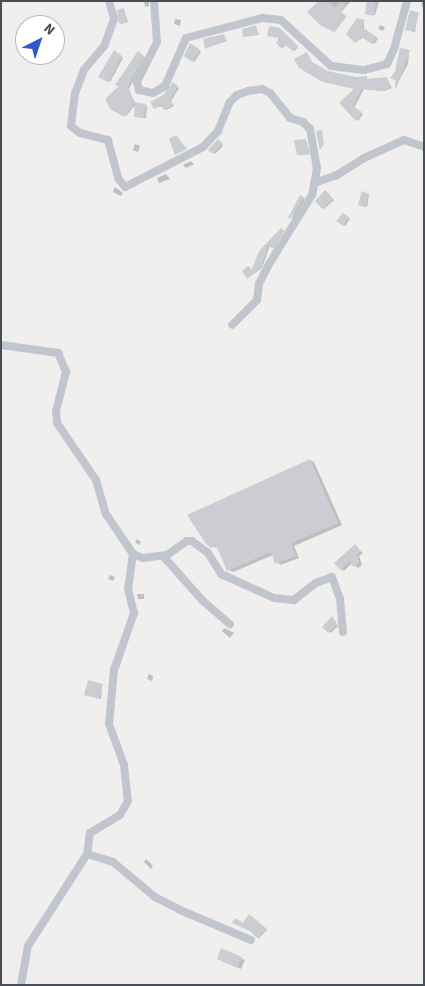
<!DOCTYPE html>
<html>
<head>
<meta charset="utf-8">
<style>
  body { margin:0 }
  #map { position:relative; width:425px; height:986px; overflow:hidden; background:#f0efee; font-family:"Source Sans 3",sans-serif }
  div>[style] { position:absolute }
  .shadow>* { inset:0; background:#0003 }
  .building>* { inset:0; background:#cccdd2 }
  .minor>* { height:8px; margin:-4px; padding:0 4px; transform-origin:4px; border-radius:4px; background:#c1c6ce }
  span { translate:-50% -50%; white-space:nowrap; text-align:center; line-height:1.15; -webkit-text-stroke:5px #fff; paint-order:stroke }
  .frame { position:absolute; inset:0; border:2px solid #494e59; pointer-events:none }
  .north { position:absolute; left:15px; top:15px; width:50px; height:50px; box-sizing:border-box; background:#fff; border:1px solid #b6b8bd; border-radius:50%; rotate:41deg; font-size:14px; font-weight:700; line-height:20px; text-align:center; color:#494e59 }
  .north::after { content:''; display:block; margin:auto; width:18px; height:22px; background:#2f57ca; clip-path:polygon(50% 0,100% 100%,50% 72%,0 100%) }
</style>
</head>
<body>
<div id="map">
  <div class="shadow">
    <i style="clip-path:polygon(144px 1px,149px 1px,149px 6px,145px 7px)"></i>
    <i style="clip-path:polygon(318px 1px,351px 1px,340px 13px,346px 17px,335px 31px,321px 24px,309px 12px)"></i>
    <i style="clip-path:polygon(368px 1px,379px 1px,375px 15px,368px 15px)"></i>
    <i style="clip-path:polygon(424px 2px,424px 11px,421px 3px)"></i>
    <i style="clip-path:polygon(124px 10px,128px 22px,121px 24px,120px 23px)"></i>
    <i style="clip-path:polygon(418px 14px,415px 32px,407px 30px)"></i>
    <i style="clip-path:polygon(175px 19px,181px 20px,180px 26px,174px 24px)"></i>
    <i style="clip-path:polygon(364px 21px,364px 29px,378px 39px,374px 44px,364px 37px,356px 42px)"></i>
    <i style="clip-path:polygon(380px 25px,385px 27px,383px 31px,378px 29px)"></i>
    <i style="clip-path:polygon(256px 27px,259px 35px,245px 36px)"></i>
    <i style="clip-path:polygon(281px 31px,298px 47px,295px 51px,286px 44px,283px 48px,277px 43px)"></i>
    <i style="clip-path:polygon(224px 35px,227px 41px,206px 48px)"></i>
    <i style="clip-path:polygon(191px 45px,201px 52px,194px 62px,186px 56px)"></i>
    <i style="clip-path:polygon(115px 52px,123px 58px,110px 82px,99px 77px)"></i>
    <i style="clip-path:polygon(409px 52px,408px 64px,395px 88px,396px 79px)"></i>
    <i style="clip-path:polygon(138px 53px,145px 57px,129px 89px,135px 104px,147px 106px,146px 118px,137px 117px,136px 104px,126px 116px,111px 108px)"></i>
    <i style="clip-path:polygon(308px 55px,313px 64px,327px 72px,356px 78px,367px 77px,367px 80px,387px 79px,392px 88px,384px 91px,364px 89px,354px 108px,363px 114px,358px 121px,341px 103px,356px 89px,300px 67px)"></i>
    <i style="clip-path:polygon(173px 84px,179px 88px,171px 101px,174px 106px,166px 110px,162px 106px,155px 108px)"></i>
    <i style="clip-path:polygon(306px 141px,310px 154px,300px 155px,298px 154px)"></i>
    <i style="clip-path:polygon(220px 142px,223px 146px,215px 154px,210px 150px)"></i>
    <i style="clip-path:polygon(135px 144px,140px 146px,138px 152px,133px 150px)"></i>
    <i style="clip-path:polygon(191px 161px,194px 164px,186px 168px,183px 165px)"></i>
    <i style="clip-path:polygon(166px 174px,170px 179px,159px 183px,157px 178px)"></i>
    <i style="clip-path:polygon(115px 187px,123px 193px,121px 196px,113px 192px)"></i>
    <i style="clip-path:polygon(327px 192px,334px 200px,324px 209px,323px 208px)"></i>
    <i style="clip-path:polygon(369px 195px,367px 207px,361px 205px)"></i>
    <i style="clip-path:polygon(300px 196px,305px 199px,293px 219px,292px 218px)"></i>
    <i style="clip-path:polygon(343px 214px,350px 219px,345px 226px,338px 221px)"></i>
    <i style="clip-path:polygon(282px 230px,284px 231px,274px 248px,270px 245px,262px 268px,248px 278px,244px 271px,252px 271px,260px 251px)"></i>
    <i style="clip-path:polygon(310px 460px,314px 462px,342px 525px,294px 546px,299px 558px,280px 565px,273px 555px,233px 572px,229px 570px,219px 547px,211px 547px)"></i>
    <i style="clip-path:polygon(137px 539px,141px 542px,139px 545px,135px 542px)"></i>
    <i style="clip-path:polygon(355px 546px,363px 553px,359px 556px,362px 565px,358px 568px,352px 563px,344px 571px,341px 569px)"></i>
    <i style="clip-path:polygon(110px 575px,115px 577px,113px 581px,108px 579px)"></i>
    <i style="clip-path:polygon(137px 594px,144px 594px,144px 599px,138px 599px)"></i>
    <i style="clip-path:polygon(333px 618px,338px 626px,331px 633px,324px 627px)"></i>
    <i style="clip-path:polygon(224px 628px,234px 633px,230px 638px,222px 631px)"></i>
    <i style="clip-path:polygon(149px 674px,153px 676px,152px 681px,147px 679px)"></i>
    <i style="clip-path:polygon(102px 685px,101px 699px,87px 695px)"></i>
    <i style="clip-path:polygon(146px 859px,153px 866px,151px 869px,144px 862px)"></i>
    <i style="clip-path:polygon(249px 916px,267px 930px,259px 938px,243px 924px)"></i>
    <i style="clip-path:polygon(222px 950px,245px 960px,241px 969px,221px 960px)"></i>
  </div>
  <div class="building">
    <i style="clip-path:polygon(319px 1px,328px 1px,335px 8px,340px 1px,346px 4px,340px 11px,346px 16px,334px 32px,320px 25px,307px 12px)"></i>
    <i style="clip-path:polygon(367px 1px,376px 1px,374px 16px,365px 14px)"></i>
    <i style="clip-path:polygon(124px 8px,127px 22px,119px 23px,117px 10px)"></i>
    <i style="clip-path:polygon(410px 10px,419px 13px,414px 32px,405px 30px)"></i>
    <i style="clip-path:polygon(357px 18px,365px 20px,362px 27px,377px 37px,372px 44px,361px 37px,355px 43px,346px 34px)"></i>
    <i style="clip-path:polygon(256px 25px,258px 35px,243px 37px,242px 29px)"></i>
    <i style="clip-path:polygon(269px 26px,280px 28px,298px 46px,293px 51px,284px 44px,281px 48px,276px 43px,280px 38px,267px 36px)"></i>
    <i style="clip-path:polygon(224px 34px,226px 40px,205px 49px,203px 39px)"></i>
    <i style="clip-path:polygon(190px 43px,200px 50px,192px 62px,184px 56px)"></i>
    <i style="clip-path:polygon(400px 48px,410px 50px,396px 89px,395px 80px,390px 78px,395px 72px)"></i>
    <i style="clip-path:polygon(114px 50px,122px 56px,108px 82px,98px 77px)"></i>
    <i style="clip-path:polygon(138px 51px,144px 56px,128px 87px,135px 103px,124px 117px,110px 109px,105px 99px,119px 86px,115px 85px)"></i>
    <i style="clip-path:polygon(307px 52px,312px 62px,328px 71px,356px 77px,367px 76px,366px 79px,387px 77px,391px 87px,381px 91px,362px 89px,353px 106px,362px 112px,356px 121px,339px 103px,354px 89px,323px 82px,299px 68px,294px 59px)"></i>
    <i style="clip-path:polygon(173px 82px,178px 86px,170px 99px,173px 105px,164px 110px,161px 105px,154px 109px,150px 102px,163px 95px)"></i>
    <i style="clip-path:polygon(135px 102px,146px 104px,144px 118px,134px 117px)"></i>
    <i style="clip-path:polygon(322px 130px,324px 144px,320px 150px,316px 131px)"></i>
    <i style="clip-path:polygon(176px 135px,187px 149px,175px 155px,169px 139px)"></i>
    <i style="clip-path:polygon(218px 139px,223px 144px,212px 154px,208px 150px)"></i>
    <i style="clip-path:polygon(306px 139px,309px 154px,297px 155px,294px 140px)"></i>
    <i style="clip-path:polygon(325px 190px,333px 199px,322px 209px,315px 201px)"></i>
    <i style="clip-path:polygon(362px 191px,369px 194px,365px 207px,358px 205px)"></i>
    <i style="clip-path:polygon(300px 195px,304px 197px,290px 219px,288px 218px)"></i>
    <i style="clip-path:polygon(343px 213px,349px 217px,343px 226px,336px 221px)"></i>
    <i style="clip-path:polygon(281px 228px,284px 230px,272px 248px,268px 245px,261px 268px,247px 279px,242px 271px,248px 266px,252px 269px,259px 251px)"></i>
    <i style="clip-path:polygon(310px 459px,338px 523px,291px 543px,296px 556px,275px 564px,271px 552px,227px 571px,216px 545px,211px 548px,206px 544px,187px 515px)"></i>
    <i style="clip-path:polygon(355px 544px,361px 551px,357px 554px,359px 563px,354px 567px,349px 562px,340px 570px,334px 563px)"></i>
    <i style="clip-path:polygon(332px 616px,337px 625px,328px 633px,322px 627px)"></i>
    <i style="clip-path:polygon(88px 680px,103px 684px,99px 699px,84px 695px)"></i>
    <i style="clip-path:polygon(249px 914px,267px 929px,257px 938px,250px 931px,232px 923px,235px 918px,243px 923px)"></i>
    <i style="clip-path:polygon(221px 948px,242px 957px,237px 968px,217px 959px)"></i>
  </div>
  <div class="minor">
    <i style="left:109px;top:1px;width:19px;rotate:74deg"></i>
    <i style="left:114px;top:19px;width:29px;rotate:110deg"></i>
    <i style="left:104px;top:46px;width:31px;rotate:130deg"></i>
    <i style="left:84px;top:70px;width:25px;rotate:111deg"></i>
    <i style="left:75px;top:93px;width:33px;rotate:97deg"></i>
    <i style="left:71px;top:126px;width:11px;rotate:38deg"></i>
    <i style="left:80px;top:133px;width:29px;rotate:14deg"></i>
    <i style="left:108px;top:140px;width:39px;rotate:75deg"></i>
    <i style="left:118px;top:178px;width:11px;rotate:52deg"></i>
    <i style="left:125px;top:187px;width:88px;rotate:-27.1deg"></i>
    <i style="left:203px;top:147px;width:22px;rotate:-47deg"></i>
    <i style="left:218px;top:131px;width:31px;rotate:-68deg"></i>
    <i style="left:230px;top:102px;width:10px;rotate:-45deg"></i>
    <i style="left:237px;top:95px;width:12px;rotate:-20deg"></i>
    <i style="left:248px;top:91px;width:14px;rotate:-8deg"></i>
    <i style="left:262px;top:89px;width:9px;rotate:27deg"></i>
    <i style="left:270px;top:93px;width:32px;rotate:51deg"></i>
    <i style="left:290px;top:118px;width:14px;rotate:17deg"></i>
    <i style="left:303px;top:122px;width:10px;rotate:45deg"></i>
    <i style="left:310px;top:129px;width:40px;rotate:80deg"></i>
    <i style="left:317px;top:168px;width:27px;rotate:100deg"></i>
    <i style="left:312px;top:195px;width:81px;rotate:121.9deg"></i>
    <i style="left:269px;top:264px;width:22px;rotate:117deg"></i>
    <i style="left:259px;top:284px;width:16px;rotate:97deg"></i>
    <i style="left:257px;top:300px;width:35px;rotate:135deg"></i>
    <i style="left:154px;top:1px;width:41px;rotate:85.8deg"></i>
    <i style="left:157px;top:42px;width:45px;rotate:116.6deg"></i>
    <i style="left:137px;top:82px;width:8px;rotate:76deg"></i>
    <i style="left:139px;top:90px;width:14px;rotate:12deg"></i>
    <i style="left:153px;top:93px;width:14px;rotate:-30deg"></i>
    <i style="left:165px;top:86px;width:52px;rotate:-66.4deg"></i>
    <i style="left:186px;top:38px;width:79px;rotate:-14.7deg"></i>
    <i style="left:262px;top:18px;width:19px;rotate:6deg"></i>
    <i style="left:281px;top:20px;width:68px;rotate:42.6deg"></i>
    <i style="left:331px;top:66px;width:33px;rotate:7deg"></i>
    <i style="left:364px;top:70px;width:24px;rotate:-15deg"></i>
    <i style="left:387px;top:64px;width:17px;rotate:-65deg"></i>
    <i style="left:394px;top:49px;width:50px;rotate:-74.8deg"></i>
    <i style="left:314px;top:183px;width:24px;rotate:-19deg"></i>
    <i style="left:337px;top:175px;width:32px;rotate:-32deg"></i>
    <i style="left:364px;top:158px;width:44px;rotate:-24.2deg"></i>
    <i style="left:404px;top:140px;width:21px;rotate:19deg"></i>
    <i style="left:1px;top:345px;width:58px;rotate:8deg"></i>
    <i style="left:58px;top:353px;width:21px;rotate:67deg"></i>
    <i style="left:66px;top:372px;width:40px;rotate:104.4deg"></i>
    <i style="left:56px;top:411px;width:12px;rotate:85deg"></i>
    <i style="left:57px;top:423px;width:69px;rotate:55.6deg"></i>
    <i style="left:96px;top:480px;width:35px;rotate:74deg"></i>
    <i style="left:106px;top:514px;width:48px;rotate:56deg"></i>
    <i style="left:133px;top:554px;width:35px;rotate:98deg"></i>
    <i style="left:128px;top:589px;width:25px;rotate:76deg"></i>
    <i style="left:134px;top:613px;width:60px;rotate:109.3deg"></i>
    <i style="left:114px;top:670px;width:54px;rotate:95.3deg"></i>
    <i style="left:109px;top:724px;width:44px;rotate:69.9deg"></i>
    <i style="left:124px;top:765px;width:36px;rotate:84deg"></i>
    <i style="left:128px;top:801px;width:16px;rotate:120deg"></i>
    <i style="left:120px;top:815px;width:35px;rotate:149deg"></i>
    <i style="left:90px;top:833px;width:21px;rotate:98deg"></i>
    <i style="left:87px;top:854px;width:27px;rotate:17deg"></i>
    <i style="left:113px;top:862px;width:55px;rotate:39.8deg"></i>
    <i style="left:155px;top:897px;width:28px;rotate:27deg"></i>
    <i style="left:180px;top:910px;width:77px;rotate:22.9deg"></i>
    <i style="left:133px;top:554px;width:11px;rotate:22deg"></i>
    <i style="left:143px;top:558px;width:24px;rotate:-7deg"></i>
    <i style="left:167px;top:555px;width:24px;rotate:-35deg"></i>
    <i style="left:187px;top:541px;width:5px"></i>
    <i style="left:192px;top:541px;width:20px;rotate:37deg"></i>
    <i style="left:208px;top:553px;width:25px;rotate:58deg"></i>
    <i style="left:221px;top:574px;width:58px;rotate:24.4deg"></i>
    <i style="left:274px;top:598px;width:20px;rotate:6deg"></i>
    <i style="left:294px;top:600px;width:28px;rotate:-38deg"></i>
    <i style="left:316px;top:583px;width:17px;rotate:-21deg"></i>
    <i style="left:332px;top:577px;width:23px;rotate:70deg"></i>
    <i style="left:340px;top:599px;width:33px;rotate:85deg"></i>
    <i style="left:163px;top:556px;width:59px;rotate:48.4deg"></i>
    <i style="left:202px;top:600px;width:37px;rotate:41deg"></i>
    <i style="left:21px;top:985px;width:40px;rotate:-80deg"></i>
    <i style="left:28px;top:946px;width:109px;rotate:-57.3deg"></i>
  </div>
  <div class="frame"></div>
  <div class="north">N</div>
</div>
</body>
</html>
